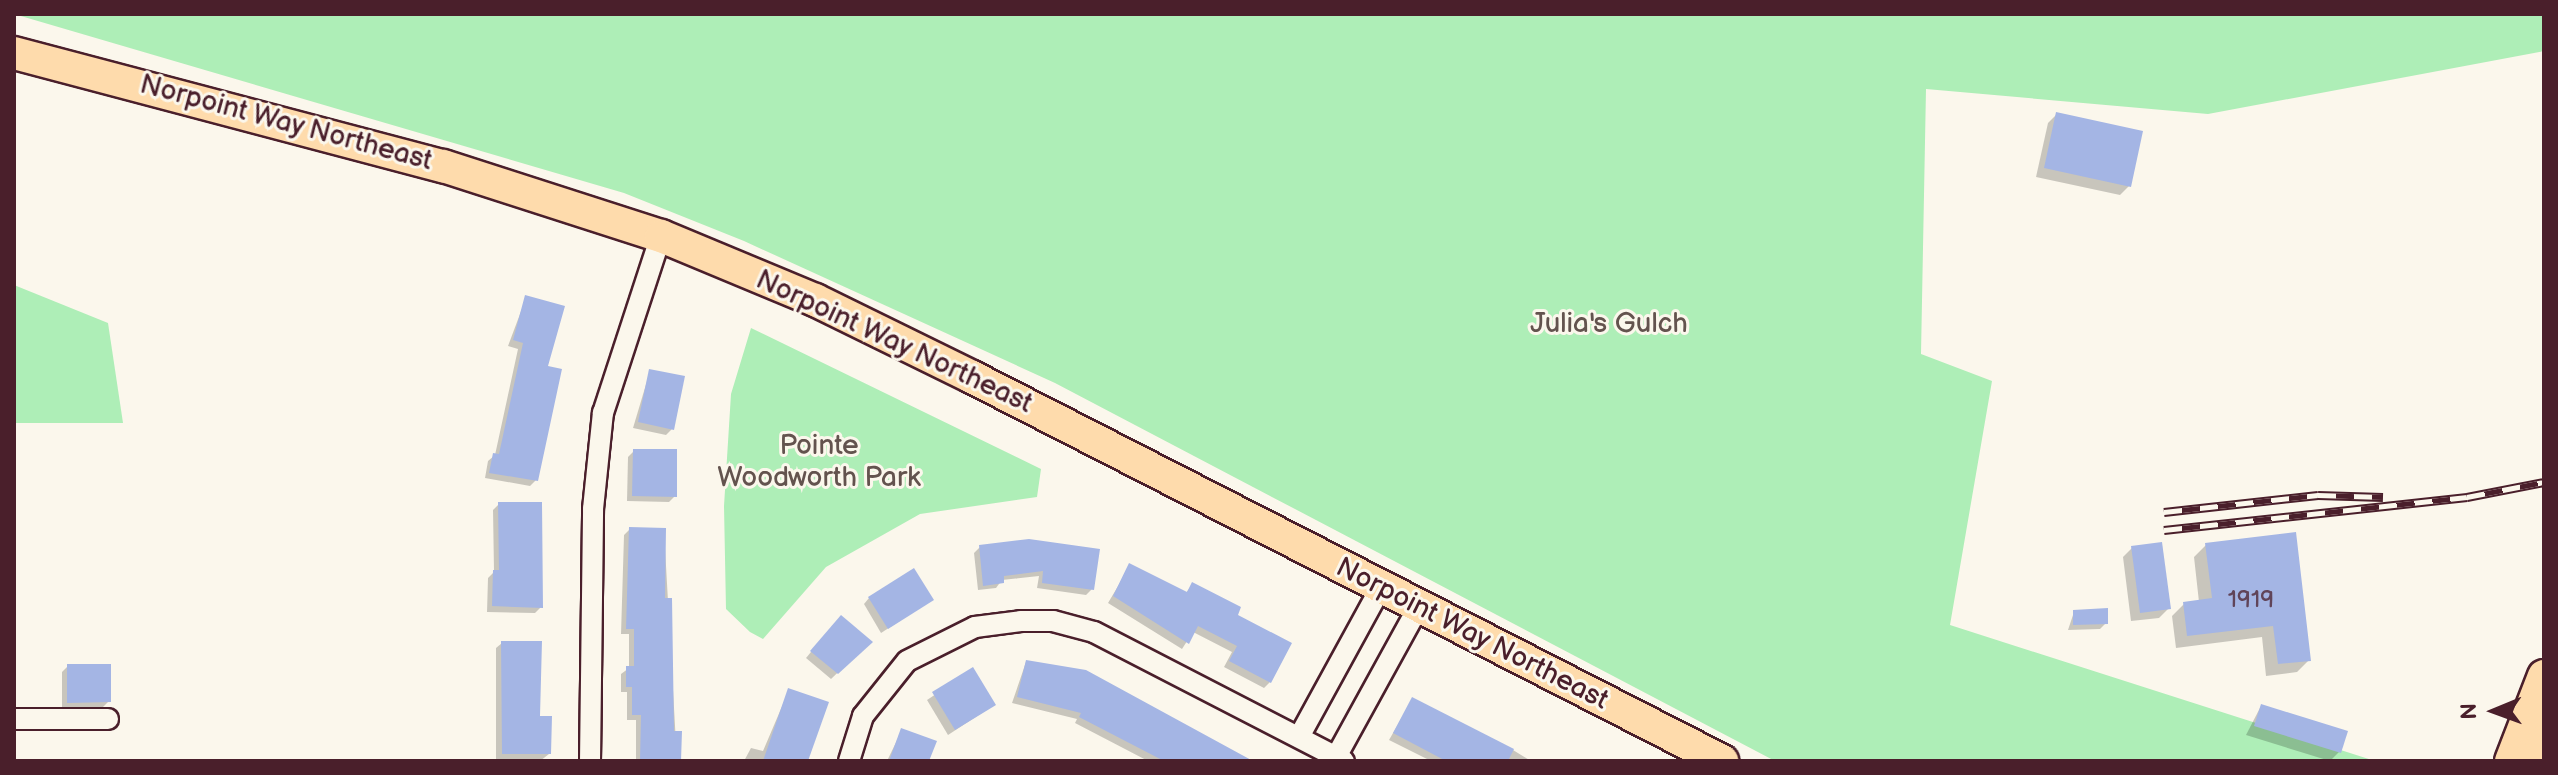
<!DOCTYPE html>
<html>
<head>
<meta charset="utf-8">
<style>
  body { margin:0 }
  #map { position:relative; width:2558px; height:775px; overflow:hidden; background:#fbf7ec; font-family:"Balsamiq Sans",sans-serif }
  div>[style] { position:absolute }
  .green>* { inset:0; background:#aeeeb7 }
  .shadow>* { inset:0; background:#0003 }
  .building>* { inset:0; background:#a4b5e4 }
  .roads { filter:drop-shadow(2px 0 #4a1f2b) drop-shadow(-2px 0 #4a1f2b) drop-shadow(0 2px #4a1f2b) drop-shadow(0 -2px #4a1f2b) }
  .minor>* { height:20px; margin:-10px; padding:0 10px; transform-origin:10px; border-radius:10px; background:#fbf7ec }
  .primary>* { height:32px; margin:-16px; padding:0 16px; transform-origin:16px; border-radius:16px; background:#fedbac }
  .rail>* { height:9px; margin-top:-4.5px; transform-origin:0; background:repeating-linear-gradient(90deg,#fbf7ec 0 18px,#4a1f2b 0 36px); box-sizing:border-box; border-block:2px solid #4a1f2b }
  span { translate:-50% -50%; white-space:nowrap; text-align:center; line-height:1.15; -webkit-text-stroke:6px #fbf7ec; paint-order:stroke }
  .number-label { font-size:24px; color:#604459 }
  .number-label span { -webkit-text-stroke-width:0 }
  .street-label { font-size:28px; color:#4a1f2b }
  .park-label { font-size:28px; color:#63534e }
  .frame { position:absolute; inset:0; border:16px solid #4a1f2b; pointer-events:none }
  .north { position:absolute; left:2454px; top:671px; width:80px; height:80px; -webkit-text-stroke:6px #fbf7ec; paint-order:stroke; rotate:269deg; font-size:22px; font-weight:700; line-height:32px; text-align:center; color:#4a1f2b }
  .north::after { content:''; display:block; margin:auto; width:28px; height:36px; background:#4a1f2b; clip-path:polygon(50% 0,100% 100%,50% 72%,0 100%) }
</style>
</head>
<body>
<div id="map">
  <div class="green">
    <i style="clip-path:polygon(14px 14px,2544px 14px,2544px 51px,2208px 114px,1926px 89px,1921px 354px,1992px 381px,1950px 625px,2375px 761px,1775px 761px,1055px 383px,744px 241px,624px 193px)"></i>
    <i style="clip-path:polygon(14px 285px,108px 323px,123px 423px,14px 423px)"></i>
    <i style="clip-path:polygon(751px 328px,1041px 469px,1037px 497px,920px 514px,826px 567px,763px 639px,750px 632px,726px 609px,724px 506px,731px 394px)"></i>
  </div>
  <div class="shadow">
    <i style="clip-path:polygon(2057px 114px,2129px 186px,2120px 195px,2036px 177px,2048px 123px)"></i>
    <i style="clip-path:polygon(526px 298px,546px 367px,536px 480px,530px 486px,485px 478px,488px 461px,495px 455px,518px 349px,508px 346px)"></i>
    <i style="clip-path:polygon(650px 371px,672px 429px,666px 435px,633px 428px)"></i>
    <i style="clip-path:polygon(634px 451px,675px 496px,669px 502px,627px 501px,628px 457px)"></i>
    <i style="clip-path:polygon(499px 504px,541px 607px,535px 613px,487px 612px,488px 578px,494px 572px,493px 510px)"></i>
    <i style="clip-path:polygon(630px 529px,664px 530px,677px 761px,627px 761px,636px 760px,636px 720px,627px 720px,627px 692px,621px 692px,621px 674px,629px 668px,629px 634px,621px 634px,624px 535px)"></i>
    <i style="clip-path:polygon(2206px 545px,2309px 660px,2297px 672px,2266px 676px,2262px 637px,2176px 648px,2172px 616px,2184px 604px,2199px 602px,2194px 557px)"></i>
    <i style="clip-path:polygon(980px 547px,1092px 589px,1086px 595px,1037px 588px,1039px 576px,1002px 580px,996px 588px,978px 590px,974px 553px)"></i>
    <i style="clip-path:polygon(2132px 548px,2168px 609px,2159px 618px,2131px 621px,2123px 557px)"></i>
    <i style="clip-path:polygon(1130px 566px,1185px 594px,1193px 584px,1270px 682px,1264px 688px,1224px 667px,1232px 652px,1193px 632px,1182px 649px,1108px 603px)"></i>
    <i style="clip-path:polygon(869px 598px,932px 600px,881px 633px,864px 604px)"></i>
    <i style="clip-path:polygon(2074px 612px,2106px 623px,2100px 629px,2068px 630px)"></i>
    <i style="clip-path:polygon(835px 623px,870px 642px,831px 679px,806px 658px)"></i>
    <i style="clip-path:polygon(502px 643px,538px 718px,549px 754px,540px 761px,496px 761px,496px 648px)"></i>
    <i style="clip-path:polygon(1026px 662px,1253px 761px,1148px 761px,1075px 723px,1077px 719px,1012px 703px)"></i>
    <i style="clip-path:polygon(68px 666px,109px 701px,103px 707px,62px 708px,62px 672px)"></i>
    <i style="clip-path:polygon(972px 670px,994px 705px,948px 735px,927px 700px)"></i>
    <i style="clip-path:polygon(789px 690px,806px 761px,744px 761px,751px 748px,763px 751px)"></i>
    <i style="clip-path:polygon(1412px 700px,1513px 750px,1531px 761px,1431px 761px,1389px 740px)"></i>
    <i style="clip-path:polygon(2261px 706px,2339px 752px,2330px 761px,2246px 735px)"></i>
    <i style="clip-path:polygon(902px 730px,927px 761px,887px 761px)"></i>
  </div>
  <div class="building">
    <i style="clip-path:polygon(2056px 112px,2143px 131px,2131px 187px,2044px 168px)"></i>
    <i style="clip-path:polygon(525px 295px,565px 306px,548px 366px,562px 369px,538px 481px,489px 473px,493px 453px,499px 454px,523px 343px,513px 340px)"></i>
    <i style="clip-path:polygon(649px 369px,685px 376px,674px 430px,638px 422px)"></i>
    <i style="clip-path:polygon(633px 449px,677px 449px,677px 497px,632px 496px)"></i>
    <i style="clip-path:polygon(498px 502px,542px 502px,543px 608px,492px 606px,493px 570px,499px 570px)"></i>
    <i style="clip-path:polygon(629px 527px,666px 528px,665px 598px,672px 598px,674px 731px,682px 731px,681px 761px,640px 761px,641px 715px,632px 715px,632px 687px,626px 687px,626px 666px,634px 666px,634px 629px,626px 629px)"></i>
    <i style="clip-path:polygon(2296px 532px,2311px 661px,2278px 664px,2273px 626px,2187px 636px,2183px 602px,2212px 598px,2205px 543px)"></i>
    <i style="clip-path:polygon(1029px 539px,1100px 549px,1094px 590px,1042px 583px,1043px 571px,1004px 576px,1004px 583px,983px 586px,979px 545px)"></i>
    <i style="clip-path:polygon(2162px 542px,2171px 609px,2140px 613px,2131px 546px)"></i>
    <i style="clip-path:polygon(1129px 563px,1187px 592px,1192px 582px,1241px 607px,1238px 615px,1292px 643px,1271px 683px,1229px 661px,1237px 646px,1198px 626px,1189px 644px,1113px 596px)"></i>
    <i style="clip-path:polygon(914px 568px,934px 600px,888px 629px,868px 597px)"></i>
    <i style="clip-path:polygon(2108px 608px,2108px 624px,2073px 625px,2073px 610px)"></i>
    <i style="clip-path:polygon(841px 615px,873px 642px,838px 674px,810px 651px)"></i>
    <i style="clip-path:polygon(501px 641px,542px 641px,540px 716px,552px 716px,551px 754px,502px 754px)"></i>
    <i style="clip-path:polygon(1026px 660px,1086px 670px,1253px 761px,1164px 761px,1079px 717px,1081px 713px,1017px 697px)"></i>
    <i style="clip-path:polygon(67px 664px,111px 664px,111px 702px,67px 703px)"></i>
    <i style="clip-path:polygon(973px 667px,996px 705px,955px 730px,932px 692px)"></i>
    <i style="clip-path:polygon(788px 688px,829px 702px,808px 761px,763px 761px)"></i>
    <i style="clip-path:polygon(1412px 697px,1514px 749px,1508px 761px,1446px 761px,1393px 733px)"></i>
    <i style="clip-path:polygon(2261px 704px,2348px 731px,2341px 753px,2254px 726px)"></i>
    <i style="clip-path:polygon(901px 728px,937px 741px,929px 761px,889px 761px)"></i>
  </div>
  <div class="roads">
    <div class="minor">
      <i style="left:14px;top:719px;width:94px"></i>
      <i style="left:1299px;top:737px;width:169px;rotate:-61.3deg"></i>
      <i style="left:1336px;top:757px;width:170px;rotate:-61.2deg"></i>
      <i style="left:590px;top:761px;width:252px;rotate:-89.3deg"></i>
      <i style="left:593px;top:509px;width:97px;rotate:-84.1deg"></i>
      <i style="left:603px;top:413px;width:186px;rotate:-71.9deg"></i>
      <i style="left:849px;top:761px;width:47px;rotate:-72.7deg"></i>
      <i style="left:863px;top:716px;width:70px;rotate:-51.3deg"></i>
      <i style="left:907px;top:661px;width:76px;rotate:-26.6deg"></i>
      <i style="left:975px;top:627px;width:46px;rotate:-7.4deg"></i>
      <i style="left:1021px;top:621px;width:32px"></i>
      <i style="left:1053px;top:621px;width:42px;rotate:15deg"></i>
      <i style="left:1094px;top:632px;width:281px;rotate:27.3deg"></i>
    </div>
    <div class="primary">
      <i style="left:14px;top:53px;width:444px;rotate:14.8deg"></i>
      <i style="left:443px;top:166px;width:229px;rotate:17.8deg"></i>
      <i style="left:661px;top:236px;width:167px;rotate:22.6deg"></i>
      <i style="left:815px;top:300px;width:175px;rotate:26.1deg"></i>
      <i style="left:972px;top:377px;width:843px;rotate:27.11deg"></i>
      <i style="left:2511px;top:761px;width:91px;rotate:-68.8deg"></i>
      <i style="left:2536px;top:761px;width:22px;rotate:-68deg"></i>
    </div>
  </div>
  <div class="rail">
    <i style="left:2164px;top:512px;width:155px;rotate:-6.3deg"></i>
    <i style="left:2318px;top:495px;width:65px;rotate:1.8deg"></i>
    <i style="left:2164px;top:530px;width:305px;rotate:-6.2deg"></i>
    <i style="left:2467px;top:497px;width:78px;rotate:-11deg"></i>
  </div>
  <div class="number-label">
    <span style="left:2251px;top:600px">1919</span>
  </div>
  <div class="street-label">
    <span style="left:286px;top:123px;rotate:15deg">Norpoint Way Northeast</span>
    <span style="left:894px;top:342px;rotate:25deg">Norpoint Way Northeast</span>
    <span style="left:1472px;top:634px;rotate:27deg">Norpoint Way Northeast</span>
  </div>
  <div class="park-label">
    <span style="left:1609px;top:324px">Julia's Gulch</span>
    <span style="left:819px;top:462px">Pointe<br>Woodworth Park</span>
  </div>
  <div class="frame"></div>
  <div class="north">N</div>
</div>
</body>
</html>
